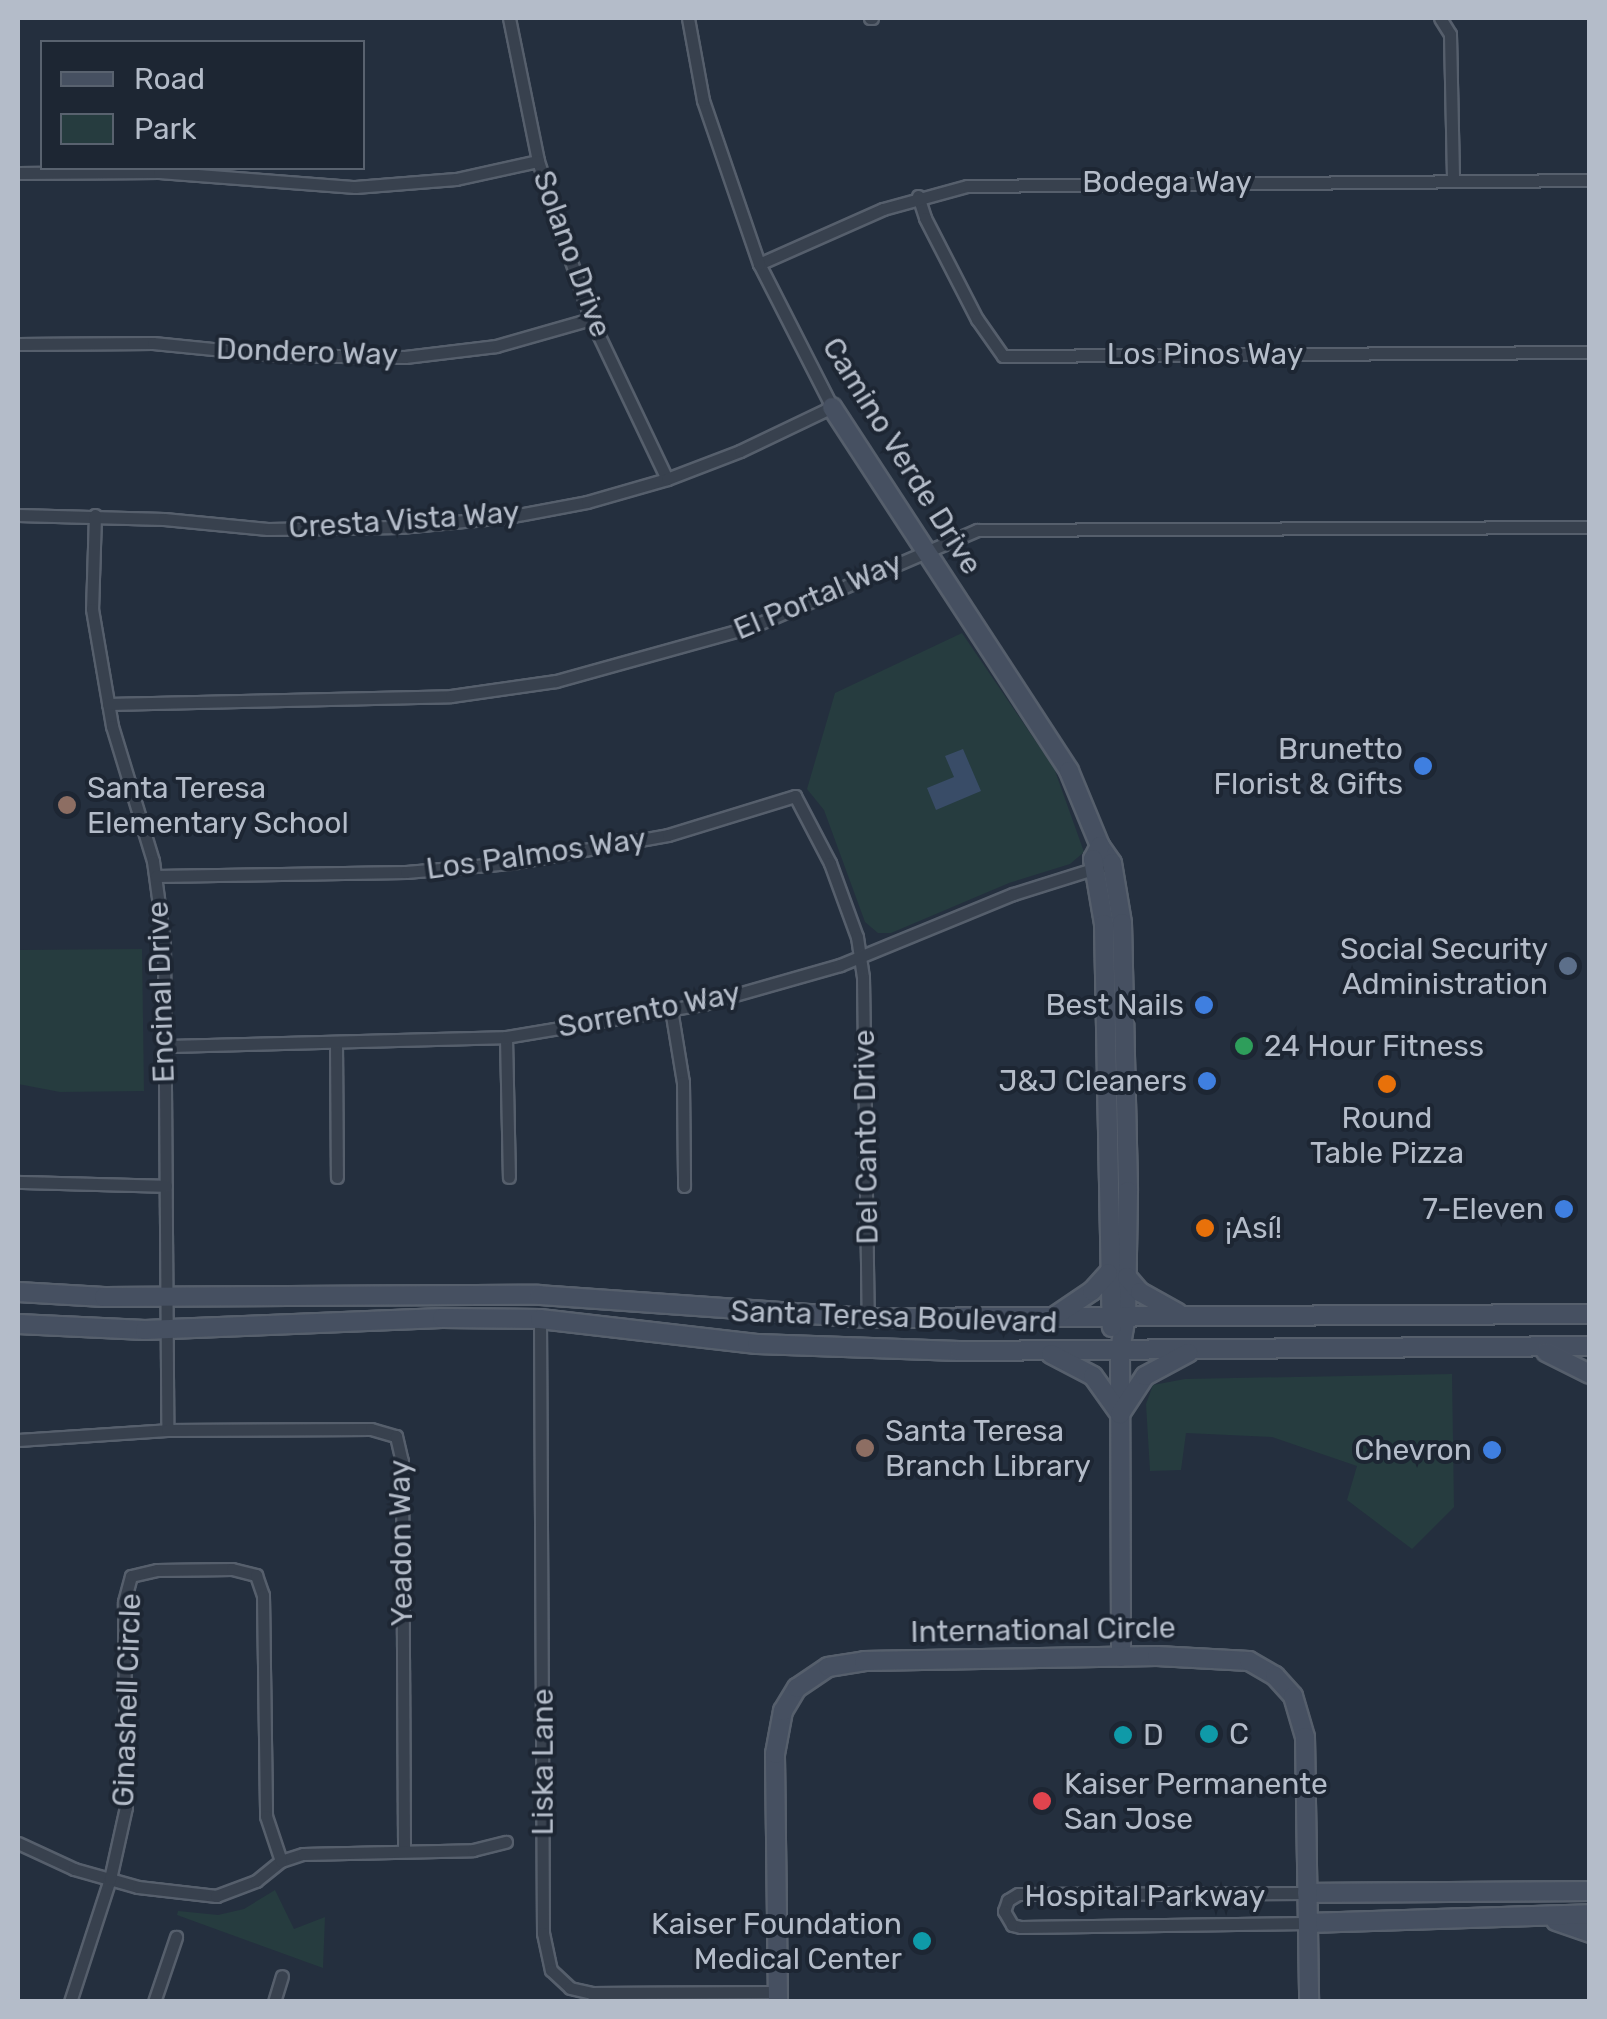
<!DOCTYPE html>
<html>
<head>
<meta charset="utf-8">
<style>
  body { margin:0 }
  #map { position:relative; width:1607px; height:2019px; overflow:hidden; background:#242f3e; font-family:Rubik,sans-serif }
  div>[style] { position:absolute }
  .green>* { inset:0; background:#263c3f }
  .water>* { inset:0; background:#394c67 }
  .roads { filter:drop-shadow(2px 0 #565f6c) drop-shadow(-2px 0 #565f6c) drop-shadow(0 2px #565f6c) drop-shadow(0 -2px #565f6c) }
  .street>* { height:11px; margin:-5.5px; padding:0 5.5px; transform-origin:5.5px; border-radius:5.5px; background:#38414e }
  .secondary>* { height:18px; margin:-9px; padding:0 9px; transform-origin:9px; border-radius:9px; background:#465061 }
  .dots>* { width:28px; height:28px; translate:-50% -50%; box-sizing:border-box; border:5px solid #1d2633; border-radius:50% }
  span { translate:-50% -50%; white-space:nowrap; text-align:center; line-height:1.15; -webkit-text-stroke:8px #1d2633; paint-order:stroke }
  .street-label { font-size:30px; color:#b4bcc9 }
  .poi-label { font-size:30px; color:#b4bcc9 }
  .right { translate:-100% -50%; text-align:right }
  .left { translate:0 -50%; text-align:left }
  .frame { position:absolute; inset:0; border:20px solid #b4bcc9; pointer-events:none }
  .legend { position:absolute; left:40px; top:40px; width:325px; height:130px; box-sizing:border-box; background:#1d2633; border:2px solid #59626f; margin:0; padding:12px 18px; list-style:none; font-size:30px; color:#b4bcc9 }
  .legend li { display:flex; align-items:center; gap:20px; height:50px }
  .legend b { width:50px; border:2px solid #59626f }
</style>
</head>
<body>
<div id="map">
  <div class="green">
    <i style="clip-path:polygon(962px 633px,1054px 768px,1084px 852px,1070px 864px,1009px 883px,891px 933px,878px 933px,865px 922px,824px 810px,807px 789px,835px 693px)"></i>
    <i style="clip-path:polygon(142px 949px,144px 1091px,60px 1092px,18px 1084px,18px 950px)"></i>
    <i style="clip-path:polygon(1452px 1374px,1454px 1507px,1412px 1549px,1347px 1500px,1357px 1466px,1272px 1437px,1186px 1433px,1181px 1470px,1150px 1471px,1146px 1404px,1153px 1385px,1185px 1379px)"></i>
    <i style="clip-path:polygon(275px 1890px,294px 1929px,325px 1917px,323px 1968px,177px 1915px,178px 1911px,218px 1915px,244px 1909px)"></i>
  </div>
  <div class="water">
    <i style="clip-path:polygon(963px 749px,981px 791px,936px 810px,927px 788px,954px 777px,945px 756px)"></i>
  </div>
  <div class="roads">
    <div class="street">
      <i style="left:509px;top:18px;width:146px;rotate:78.5deg"></i>
      <i style="left:538px;top:161px;width:78px;rotate:72deg"></i>
      <i style="left:562px;top:235px;width:89px;rotate:71deg"></i>
      <i style="left:591px;top:319px;width:177px;rotate:64.6deg"></i>
      <i style="left:870px;top:18px;width:2px"></i>
      <i style="left:1440px;top:18px;width:19px;rotate:58deg"></i>
      <i style="left:1450px;top:34px;width:147px;rotate:88.8deg"></i>
      <i style="left:18px;top:173px;width:141px;rotate:-0.4deg"></i>
      <i style="left:159px;top:172px;width:197px;rotate:4.4deg"></i>
      <i style="left:355px;top:187px;width:101px;rotate:-4.5deg"></i>
      <i style="left:456px;top:179px;width:84px;rotate:-12.4deg"></i>
      <i style="left:918px;top:196px;width:23px;rotate:72deg"></i>
      <i style="left:925px;top:218px;width:114px;rotate:62.8deg"></i>
      <i style="left:977px;top:319px;width:45px;rotate:54.9deg"></i>
      <i style="left:1003px;top:356px;width:587px;rotate:-0.39deg"></i>
      <i style="left:759px;top:264px;width:136px;rotate:-23.9deg"></i>
      <i style="left:883px;top:209px;width:87px;rotate:-15.3deg"></i>
      <i style="left:967px;top:186px;width:623px;rotate:-0.55deg"></i>
      <i style="left:18px;top:344px;width:135px;rotate:-0.4deg"></i>
      <i style="left:153px;top:343px;width:122px;rotate:5.7deg"></i>
      <i style="left:274px;top:355px;width:131px;rotate:0.9deg"></i>
      <i style="left:405px;top:357px;width:92px;rotate:-6.9deg"></i>
      <i style="left:496px;top:346px;width:99px;rotate:-15.9deg"></i>
      <i style="left:18px;top:515px;width:146px;rotate:1.6deg"></i>
      <i style="left:164px;top:519px;width:104px;rotate:5.5deg"></i>
      <i style="left:268px;top:529px;width:132px;rotate:-0.9deg"></i>
      <i style="left:400px;top:527px;width:107px;rotate:-5.3deg"></i>
      <i style="left:507px;top:517px;width:81px;rotate:-10.6deg"></i>
      <i style="left:587px;top:502px;width:83px;rotate:-16deg"></i>
      <i style="left:667px;top:479px;width:78px;rotate:-21deg"></i>
      <i style="left:740px;top:451px;width:102px;rotate:-25.6deg"></i>
      <i style="left:832px;top:407px;width:161px;rotate:-117deg"></i>
      <i style="left:759px;top:264px;width:173px;rotate:-108.9deg"></i>
      <i style="left:703px;top:100px;width:83px;rotate:-100.4deg"></i>
      <i style="left:95px;top:515px;width:94px;rotate:91.8deg"></i>
      <i style="left:92px;top:609px;width:119px;rotate:80.3deg"></i>
      <i style="left:112px;top:726px;width:141px;rotate:73.1deg"></i>
      <i style="left:153px;top:861px;width:82px;rotate:82.3deg"></i>
      <i style="left:164px;top:942px;width:488px;rotate:89.6deg"></i>
      <i style="left:108px;top:704px;width:343px;rotate:-1.3deg"></i>
      <i style="left:451px;top:696px;width:106px;rotate:-8.1deg"></i>
      <i style="left:556px;top:681px;width:202px;rotate:-15.5deg"></i>
      <i style="left:751px;top:627px;width:246px;rotate:-23.2deg"></i>
      <i style="left:977px;top:530px;width:613px;rotate:-0.28deg"></i>
      <i style="left:156px;top:876px;width:250px;rotate:-0.9deg"></i>
      <i style="left:406px;top:872px;width:105px;rotate:-4.9deg"></i>
      <i style="left:511px;top:863px;width:159px;rotate:-10.1deg"></i>
      <i style="left:668px;top:835px;width:133px;rotate:-17.1deg"></i>
      <i style="left:795px;top:796px;width:76px;rotate:62.4deg"></i>
      <i style="left:830px;top:863px;width:79px;rotate:70deg"></i>
      <i style="left:857px;top:937px;width:40px;rotate:81.5deg"></i>
      <i style="left:863px;top:977px;width:341px;rotate:89.2deg"></i>
      <i style="left:671px;top:1009px;width:74px;rotate:80.7deg"></i>
      <i style="left:683px;top:1082px;width:104px;rotate:89.4deg"></i>
      <i style="left:506px;top:1037px;width:140px;rotate:88.8deg"></i>
      <i style="left:336px;top:1043px;width:134px;rotate:89.6deg"></i>
      <i style="left:165px;top:1046px;width:341px;rotate:-1.5deg"></i>
      <i style="left:506px;top:1037px;width:200px;rotate:-9.5deg"></i>
      <i style="left:703px;top:1004px;width:142px;rotate:-15.9deg"></i>
      <i style="left:840px;top:965px;width:187px;rotate:-22.3deg"></i>
      <i style="left:1013px;top:894px;width:104px;rotate:-17.4deg"></i>
      <i style="left:18px;top:1182px;width:148px;rotate:1.5deg"></i>
      <i style="left:540px;top:1319px;width:614px;rotate:89.72deg"></i>
      <i style="left:543px;top:1933px;width:38px;rotate:78deg"></i>
      <i style="left:551px;top:1970px;width:26px;rotate:43deg"></i>
      <i style="left:570px;top:1988px;width:22px;rotate:13deg"></i>
      <i style="left:591px;top:1993px;width:187px;rotate:-0.3deg"></i>
      <i style="left:18px;top:1440px;width:149px;rotate:-3.8deg"></i>
      <i style="left:167px;top:1430px;width:204px;rotate:-0.3deg"></i>
      <i style="left:371px;top:1429px;width:26px;rotate:16deg"></i>
      <i style="left:396px;top:1436px;width:26px;rotate:77deg"></i>
      <i style="left:402px;top:1461px;width:389px;rotate:89.7deg"></i>
      <i style="left:18px;top:1843px;width:62px;rotate:24.9deg"></i>
      <i style="left:74px;top:1869px;width:66px;rotate:15.7deg"></i>
      <i style="left:138px;top:1887px;width:79px;rotate:6.6deg"></i>
      <i style="left:216px;top:1896px;width:43px;rotate:-20.6deg"></i>
      <i style="left:256px;top:1881px;width:32px;rotate:-39deg"></i>
      <i style="left:281px;top:1861px;width:23px;rotate:-18deg"></i>
      <i style="left:303px;top:1854px;width:170px;rotate:-1.3deg"></i>
      <i style="left:473px;top:1850px;width:34px;rotate:-14deg"></i>
      <i style="left:1307px;top:1893px;width:289px;rotate:179.8deg"></i>
      <i style="left:1018px;top:1894px;width:12px;rotate:149deg"></i>
      <i style="left:1008px;top:1900px;width:12px;rotate:110deg"></i>
      <i style="left:1004px;top:1911px;width:16px;rotate:60deg"></i>
      <i style="left:1012px;top:1925px;width:9px;rotate:13deg"></i>
      <i style="left:1021px;top:1927px;width:287px;rotate:-0.8deg"></i>
      <i style="left:70px;top:2002px;width:129px;rotate:-72deg"></i>
      <i style="left:110px;top:1879px;width:74px;rotate:-77.5deg"></i>
      <i style="left:126px;top:1807px;width:205px;rotate:-90.6deg"></i>
      <i style="left:124px;top:1602px;width:27px;rotate:-75deg"></i>
      <i style="left:131px;top:1576px;width:27px;rotate:-13deg"></i>
      <i style="left:157px;top:1570px;width:75px;rotate:-0.8deg"></i>
      <i style="left:232px;top:1569px;width:25px;rotate:14deg"></i>
      <i style="left:256px;top:1575px;width:21px;rotate:71deg"></i>
      <i style="left:263px;top:1595px;width:221px;rotate:89.2deg"></i>
      <i style="left:266px;top:1816px;width:47px;rotate:71.6deg"></i>
      <i style="left:154px;top:2002px;width:69px;rotate:-71.3deg"></i>
      <i style="left:274px;top:2002px;width:27px;rotate:-73deg"></i>
    </div>
    <div class="secondary">
      <i style="left:832px;top:407px;width:434px;rotate:56.9deg"></i>
      <i style="left:1069px;top:771px;width:81px;rotate:67.5deg"></i>
      <i style="left:1100px;top:846px;width:21px;rotate:55deg"></i>
      <i style="left:1112px;top:863px;width:61px;rotate:80.5deg"></i>
      <i style="left:1122px;top:923px;width:268px;rotate:88.7deg"></i>
      <i style="left:1128px;top:1191px;width:125px;rotate:90.9deg"></i>
      <i style="left:1126px;top:1316px;width:35px;rotate:100deg"></i>
      <i style="left:1120px;top:1350px;width:307px;rotate:89.8deg"></i>
      <i style="left:1100px;top:846px;width:15px;rotate:118deg"></i>
      <i style="left:1093px;top:859px;width:66px;rotate:80.4deg"></i>
      <i style="left:1104px;top:924px;width:403px;rotate:88.9deg"></i>
      <i style="left:1127px;top:1277px;width:20px;rotate:49deg"></i>
      <i style="left:1140px;top:1292px;width:43px;rotate:28.9deg"></i>
      <i style="left:18px;top:1292px;width:86px;rotate:3.3deg"></i>
      <i style="left:104px;top:1297px;width:435px;rotate:-0.3deg"></i>
      <i style="left:539px;top:1295px;width:330px;rotate:4deg"></i>
      <i style="left:868px;top:1318px;width:722px;rotate:-0.32deg"></i>
      <i style="left:1055px;top:1316px;width:45px;rotate:-34deg"></i>
      <i style="left:1092px;top:1291px;width:24px;rotate:-48deg"></i>
      <i style="left:18px;top:1324px;width:127px;rotate:2.7deg"></i>
      <i style="left:145px;top:1330px;width:297px;rotate:-2.3deg"></i>
      <i style="left:442px;top:1318px;width:98px;rotate:0.6deg"></i>
      <i style="left:540px;top:1319px;width:218px;rotate:6.6deg"></i>
      <i style="left:757px;top:1344px;width:202px;rotate:2deg"></i>
      <i style="left:959px;top:1351px;width:631px;rotate:-0.45deg"></i>
      <i style="left:1546px;top:1352px;width:49px;rotate:26.6deg"></i>
      <i style="left:1051px;top:1354px;width:47px;rotate:27.6deg"></i>
      <i style="left:1093px;top:1376px;width:47px;rotate:54.6deg"></i>
      <i style="left:1120px;top:1414px;width:45px;rotate:-56.7deg"></i>
      <i style="left:1145px;top:1376px;width:49px;rotate:-28.1deg"></i>
      <i style="left:1307px;top:1893px;width:283px;rotate:-0.4deg"></i>
      <i style="left:1556px;top:1921px;width:36px;rotate:19deg"></i>
      <i style="left:1308px;top:1923px;width:282px;rotate:-1.8deg"></i>
      <i style="left:778px;top:2002px;width:248px;rotate:-90.7deg"></i>
      <i style="left:775px;top:1754px;width:44px;rotate:-79.5deg"></i>
      <i style="left:783px;top:1711px;width:27px;rotate:-59deg"></i>
      <i style="left:797px;top:1688px;width:37px;rotate:-34deg"></i>
      <i style="left:828px;top:1667px;width:36px;rotate:-9deg"></i>
      <i style="left:864px;top:1661px;width:293px;rotate:-1deg"></i>
      <i style="left:1157px;top:1656px;width:92px;rotate:3.1deg"></i>
      <i style="left:1249px;top:1661px;width:30px;rotate:30deg"></i>
      <i style="left:1275px;top:1676px;width:27px;rotate:48deg"></i>
      <i style="left:1293px;top:1696px;width:43px;rotate:73.7deg"></i>
      <i style="left:1305px;top:1737px;width:265px;rotate:89.1deg"></i>
    </div>
  </div>
  <div class="dots">
    <i style="left:1423px;top:766px;background:#3f7fe0"></i>
    <i style="left:67px;top:805px;background:#8d6e63"></i>
    <i style="left:1568px;top:966px;background:#5c6f8a"></i>
    <i style="left:1204px;top:1005px;background:#3f7fe0"></i>
    <i style="left:1244px;top:1046px;background:#2e9e5b"></i>
    <i style="left:1207px;top:1081px;background:#3f7fe0"></i>
    <i style="left:1387px;top:1084px;background:#e8710a"></i>
    <i style="left:1564px;top:1209px;background:#3f7fe0"></i>
    <i style="left:1205px;top:1228px;background:#e8710a"></i>
    <i style="left:865px;top:1448px;background:#8d6e63"></i>
    <i style="left:1492px;top:1450px;background:#3f7fe0"></i>
    <i style="left:1209px;top:1734px;background:#0f9aa8"></i>
    <i style="left:1123px;top:1735px;background:#0f9aa8"></i>
    <i style="left:1042px;top:1801px;background:#e0444e"></i>
    <i style="left:922px;top:1941px;background:#0f9aa8"></i>
  </div>
  <div class="street-label">
    <span style="left:1167px;top:182px">Bodega Way</span>
    <span style="left:572px;top:254px;rotate:70deg">Solano Drive</span>
    <span style="left:307px;top:352px;rotate:2deg">Dondero Way</span>
    <span style="left:1205px;top:354px">Los Pinos Way</span>
    <span style="left:902px;top:456px;rotate:58deg">Camino Verde Drive</span>
    <span style="left:404px;top:520px;rotate:-4deg">Cresta Vista Way</span>
    <span style="left:818px;top:596px;rotate:-23deg">El Portal Way</span>
    <span style="left:536px;top:854px;rotate:-8deg">Los Palmos Way</span>
    <span style="left:161px;top:992px;rotate:-92deg">Encinal Drive</span>
    <span style="left:649px;top:1010px;rotate:-11deg">Sorrento Way</span>
    <span style="left:866px;top:1137px;rotate:-91deg">Del Canto Drive</span>
    <span style="left:894px;top:1317px;rotate:2deg">Santa Teresa Boulevard</span>
    <span style="left:401px;top:1543px;rotate:-91deg">Yeadon Way</span>
    <span style="left:1043px;top:1630px;rotate:-1deg">International Circle</span>
    <span style="left:127px;top:1700px;rotate:-88deg">Ginashell Circle</span>
    <span style="left:543px;top:1762px;rotate:-90deg">Liska Lane</span>
    <span style="left:1145px;top:1896px">Hospital Parkway</span>
  </div>
  <div class="poi-label">
    <span class="right" style="left:1403px;top:766px">Brunetto<br>Florist &amp; Gifts</span>
    <span class="left" style="left:87px;top:805px">Santa Teresa<br>Elementary School</span>
    <span class="right" style="left:1548px;top:966px">Social Security<br>Administration</span>
    <span class="right" style="left:1184px;top:1005px">Best Nails</span>
    <span class="left" style="left:1264px;top:1046px">24 Hour Fitness</span>
    <span class="right" style="left:1187px;top:1081px">J&amp;J Cleaners</span>
    <span style="left:1387px;top:1135px">Round<br>Table Pizza</span>
    <span class="right" style="left:1544px;top:1209px">7-Eleven</span>
    <span class="left" style="left:1225px;top:1228px">¡Así!</span>
    <span class="left" style="left:885px;top:1448px">Santa Teresa<br>Branch Library</span>
    <span class="right" style="left:1472px;top:1450px">Chevron</span>
    <span class="left" style="left:1229px;top:1734px">C</span>
    <span class="left" style="left:1143px;top:1735px">D</span>
    <span class="left" style="left:1064px;top:1801px">Kaiser Permanente<br>San Jose</span>
    <span class="right" style="left:902px;top:1941px">Kaiser Foundation<br>Medical Center</span>
  </div>
  <div class="frame"></div>
  <ul class="legend">
  <li><b style="height:12px;background:#465061"></b>Road</li>
  <li><b style="height:28px;background:#263c3f"></b>Park</li>
  </ul>
</div>
</body>
</html>
